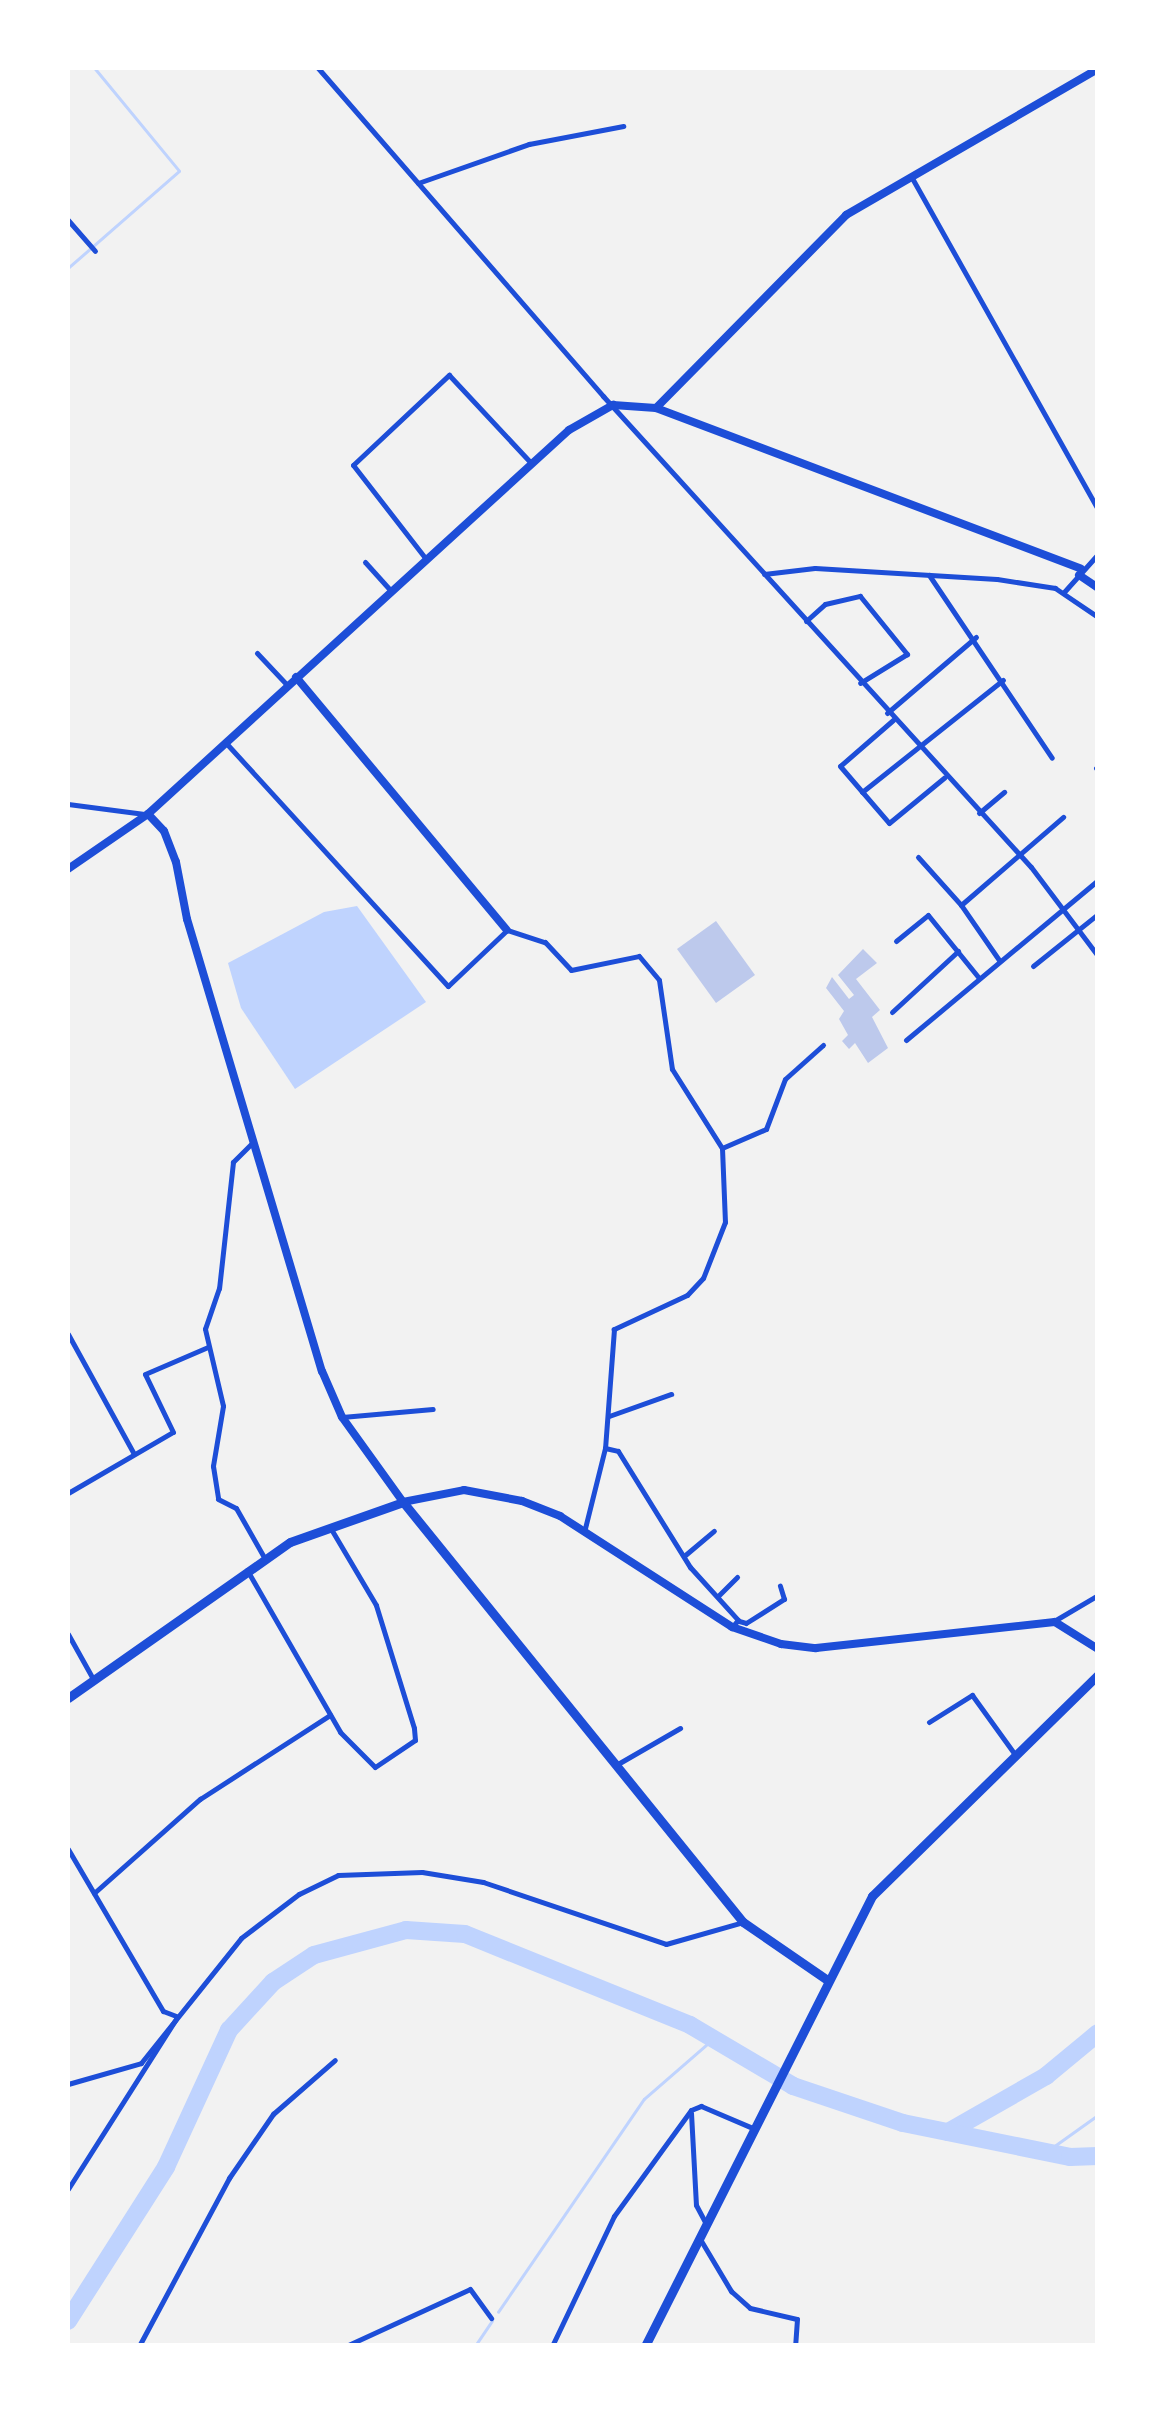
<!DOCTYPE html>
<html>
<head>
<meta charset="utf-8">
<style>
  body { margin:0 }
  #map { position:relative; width:1165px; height:2413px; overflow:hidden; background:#f2f2f2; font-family:"Work Sans",sans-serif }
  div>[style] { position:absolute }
  .water>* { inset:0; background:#bfd3fe }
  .stream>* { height:2.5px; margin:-1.25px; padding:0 1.25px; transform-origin:1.25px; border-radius:1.25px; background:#bfd3fe }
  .river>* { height:18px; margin:-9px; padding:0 9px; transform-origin:9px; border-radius:9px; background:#bfd3fe }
  .building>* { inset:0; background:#bdc9ec }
  .minor>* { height:5px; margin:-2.5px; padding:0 2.5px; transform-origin:2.5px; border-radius:2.5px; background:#1d4ed8 }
  .tertiary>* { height:8px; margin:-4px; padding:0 4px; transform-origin:4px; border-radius:4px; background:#1d4ed8 }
  .secondary>* { height:8px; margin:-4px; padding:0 4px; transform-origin:4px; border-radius:4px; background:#1d4ed8 }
  .primary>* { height:9px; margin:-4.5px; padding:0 4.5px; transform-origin:4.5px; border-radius:4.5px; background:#1d4ed8 }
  span { translate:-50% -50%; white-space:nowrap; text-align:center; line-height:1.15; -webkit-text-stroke:8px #fff; paint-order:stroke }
  .frame { position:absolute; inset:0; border:70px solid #fff; pointer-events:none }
</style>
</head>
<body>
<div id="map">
  <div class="water">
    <i style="clip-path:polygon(357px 906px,426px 1002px,295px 1089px,241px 1008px,228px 963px,324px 912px)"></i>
  </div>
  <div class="stream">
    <i style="left:68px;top:268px;width:147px;rotate:-41.1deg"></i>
    <i style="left:179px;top:171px;width:134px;rotate:-129.5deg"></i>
    <i style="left:1046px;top:2152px;width:64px;rotate:-35.4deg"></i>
    <i style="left:498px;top:2312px;width:258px;rotate:-55.6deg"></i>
    <i style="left:644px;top:2099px;width:91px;rotate:-41deg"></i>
    <i style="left:475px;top:2346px;width:30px;rotate:-56deg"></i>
  </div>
  <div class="river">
    <i style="left:948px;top:2132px;width:113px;rotate:-29.7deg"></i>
    <i style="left:1046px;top:2076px;width:67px;rotate:-39.6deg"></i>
    <i style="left:68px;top:2321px;width:183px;rotate:-57.5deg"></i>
    <i style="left:166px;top:2167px;width:151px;rotate:-65.3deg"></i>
    <i style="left:229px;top:2030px;width:65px;rotate:-47.5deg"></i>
    <i style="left:273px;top:1982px;width:49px;rotate:-33.4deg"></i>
    <i style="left:314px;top:1955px;width:95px;rotate:-15.2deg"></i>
    <i style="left:406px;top:1930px;width:59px;rotate:3.9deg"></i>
    <i style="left:465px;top:1934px;width:243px;rotate:22deg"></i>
    <i style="left:690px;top:2025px;width:120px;rotate:30.6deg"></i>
    <i style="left:793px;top:2086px;width:116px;rotate:18.6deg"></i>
    <i style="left:903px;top:2123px;width:170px;rotate:11.5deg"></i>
    <i style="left:1070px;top:2157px;width:28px;rotate:-2deg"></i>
  </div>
  <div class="building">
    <i style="clip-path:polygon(716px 921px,755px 975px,716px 1003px,677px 949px)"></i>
    <i style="clip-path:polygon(863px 949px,877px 963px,856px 979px,880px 1010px,872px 1017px,888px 1048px,868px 1063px,855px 1043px,849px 1049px,842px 1041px,848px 1035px,839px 1019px,844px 1011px,826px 988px,832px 977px,849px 999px,854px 995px,838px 975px)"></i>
  </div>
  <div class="minor">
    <i style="left:318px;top:68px;width:435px;rotate:49deg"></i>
    <i style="left:603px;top:396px;width:636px;rotate:47.74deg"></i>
    <i style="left:1031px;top:867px;width:111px;rotate:53deg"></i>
    <i style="left:912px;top:178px;width:381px;rotate:60.7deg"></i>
    <i style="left:418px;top:183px;width:118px;rotate:-19.4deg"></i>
    <i style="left:529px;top:144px;width:96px;rotate:-10.8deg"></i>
    <i style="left:68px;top:220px;width:41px;rotate:48.9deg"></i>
    <i style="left:426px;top:559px;width:119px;rotate:-127.8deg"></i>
    <i style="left:353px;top:465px;width:132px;rotate:-43.2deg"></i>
    <i style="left:449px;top:375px;width:120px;rotate:47deg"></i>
    <i style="left:365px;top:562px;width:39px;rotate:48deg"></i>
    <i style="left:764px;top:574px;width:51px;rotate:-6.7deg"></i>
    <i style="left:815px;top:568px;width:182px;rotate:3.5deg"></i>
    <i style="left:997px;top:579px;width:59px;rotate:8.8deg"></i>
    <i style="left:1055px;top:588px;width:52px;rotate:34deg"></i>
    <i style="left:929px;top:575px;width:220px;rotate:56.1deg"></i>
    <i style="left:1064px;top:592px;width:51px;rotate:-48.2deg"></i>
    <i style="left:806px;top:621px;width:25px;rotate:-42deg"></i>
    <i style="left:825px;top:604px;width:36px;rotate:-13deg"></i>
    <i style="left:860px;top:596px;width:75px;rotate:51deg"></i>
    <i style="left:907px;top:654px;width:55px;rotate:148.3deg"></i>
    <i style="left:257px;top:653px;width:44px;rotate:46.8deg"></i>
    <i style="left:887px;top:713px;width:117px;rotate:-40.5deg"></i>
    <i style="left:893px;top:720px;width:70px;rotate:139deg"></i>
    <i style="left:840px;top:766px;width:75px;rotate:49.3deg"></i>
    <i style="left:889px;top:823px;width:72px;rotate:-39.4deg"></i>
    <i style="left:226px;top:743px;width:329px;rotate:47.6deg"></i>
    <i style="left:448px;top:986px;width:81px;rotate:-43.5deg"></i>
    <i style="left:507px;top:930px;width:40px;rotate:18deg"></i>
    <i style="left:545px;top:942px;width:38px;rotate:47deg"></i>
    <i style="left:571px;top:970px;width:69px;rotate:-11.6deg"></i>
    <i style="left:639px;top:956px;width:31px;rotate:50deg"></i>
    <i style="left:659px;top:980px;width:90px;rotate:81.7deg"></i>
    <i style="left:672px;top:1069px;width:93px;rotate:57.7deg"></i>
    <i style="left:722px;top:1148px;width:74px;rotate:87.7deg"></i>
    <i style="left:725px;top:1222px;width:60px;rotate:111.4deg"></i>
    <i style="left:703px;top:1278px;width:23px;rotate:133deg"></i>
    <i style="left:687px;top:1295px;width:81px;rotate:155deg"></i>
    <i style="left:614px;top:1329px;width:119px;rotate:94.3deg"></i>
    <i style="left:605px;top:1448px;width:87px;rotate:104deg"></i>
    <i style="left:1096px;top:768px;width:2px;rotate:-27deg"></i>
    <i style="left:862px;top:792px;width:180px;rotate:-38.5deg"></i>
    <i style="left:68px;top:804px;width:77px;rotate:7.5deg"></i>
    <i style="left:979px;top:813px;width:33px;rotate:-40deg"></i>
    <i style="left:918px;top:857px;width:64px;rotate:48.1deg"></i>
    <i style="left:896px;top:941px;width:41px;rotate:-39.1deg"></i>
    <i style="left:928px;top:915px;width:81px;rotate:51deg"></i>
    <i style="left:999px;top:960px;width:67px;rotate:-124.6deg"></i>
    <i style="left:961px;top:905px;width:135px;rotate:-40.8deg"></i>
    <i style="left:1033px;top:966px;width:83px;rotate:-38.7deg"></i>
    <i style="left:892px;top:1012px;width:90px;rotate:-42.7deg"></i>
    <i style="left:906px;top:1040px;width:250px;rotate:-39.8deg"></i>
    <i style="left:252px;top:1143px;width:27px;rotate:135deg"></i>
    <i style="left:233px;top:1162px;width:127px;rotate:96.3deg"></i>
    <i style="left:219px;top:1288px;width:43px;rotate:108.9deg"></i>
    <i style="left:205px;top:1329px;width:79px;rotate:76.8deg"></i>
    <i style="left:223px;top:1406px;width:61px;rotate:99.5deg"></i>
    <i style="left:213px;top:1466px;width:33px;rotate:81deg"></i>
    <i style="left:218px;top:1499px;width:20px;rotate:27deg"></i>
    <i style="left:236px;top:1508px;width:56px;rotate:60.3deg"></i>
    <i style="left:722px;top:1148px;width:48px;rotate:-23.4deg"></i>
    <i style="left:766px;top:1129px;width:53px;rotate:-69.2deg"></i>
    <i style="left:785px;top:1079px;width:51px;rotate:-41.8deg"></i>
    <i style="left:68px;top:1334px;width:135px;rotate:61.2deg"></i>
    <i style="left:609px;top:1416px;width:66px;rotate:-19.5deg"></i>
    <i style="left:342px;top:1417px;width:91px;rotate:-5deg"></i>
    <i style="left:605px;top:1448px;width:13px;rotate:13deg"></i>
    <i style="left:618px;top:1451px;width:137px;rotate:58.2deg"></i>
    <i style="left:690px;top:1567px;width:72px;rotate:47.8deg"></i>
    <i style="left:738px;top:1620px;width:9px;rotate:131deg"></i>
    <i style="left:68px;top:1493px;width:121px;rotate:-30.2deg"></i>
    <i style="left:173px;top:1432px;width:64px;rotate:-115.8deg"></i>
    <i style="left:145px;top:1374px;width:69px;rotate:-23.2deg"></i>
    <i style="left:684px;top:1556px;width:39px;rotate:-40deg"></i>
    <i style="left:247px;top:1570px;width:187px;rotate:60.1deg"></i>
    <i style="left:340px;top:1732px;width:49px;rotate:45deg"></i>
    <i style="left:375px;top:1767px;width:48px;rotate:-34deg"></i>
    <i style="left:415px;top:1740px;width:12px;rotate:-95deg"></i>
    <i style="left:414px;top:1728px;width:129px;rotate:-107.2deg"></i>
    <i style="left:376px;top:1605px;width:88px;rotate:-120.6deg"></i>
    <i style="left:718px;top:1596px;width:27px;rotate:-45deg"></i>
    <i style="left:739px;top:1621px;width:7px;rotate:16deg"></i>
    <i style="left:746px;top:1623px;width:45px;rotate:-32.3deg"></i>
    <i style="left:784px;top:1599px;width:14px;rotate:-107deg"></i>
    <i style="left:1054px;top:1621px;width:51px;rotate:-30.6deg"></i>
    <i style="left:68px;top:1634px;width:51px;rotate:60.9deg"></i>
    <i style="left:929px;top:1722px;width:51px;rotate:-32.1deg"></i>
    <i style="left:972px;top:1695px;width:75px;rotate:54.2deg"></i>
    <i style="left:616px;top:1765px;width:74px;rotate:-30deg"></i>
    <i style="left:68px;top:1849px;width:188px;rotate:59.6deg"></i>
    <i style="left:163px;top:2011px;width:14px;rotate:21deg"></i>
    <i style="left:94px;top:1893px;width:142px;rotate:-41.6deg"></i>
    <i style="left:200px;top:1799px;width:155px;rotate:-32.9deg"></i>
    <i style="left:68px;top:2084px;width:76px;rotate:-16deg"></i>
    <i style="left:141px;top:2063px;width:160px;rotate:-51.3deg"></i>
    <i style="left:241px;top:1938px;width:73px;rotate:-37.2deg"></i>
    <i style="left:299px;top:1894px;width:43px;rotate:-26deg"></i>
    <i style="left:338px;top:1875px;width:84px;rotate:-2deg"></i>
    <i style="left:422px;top:1872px;width:62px;rotate:9.3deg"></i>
    <i style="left:483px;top:1882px;width:193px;rotate:18.7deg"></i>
    <i style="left:666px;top:1944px;width:80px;rotate:-15.9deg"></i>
    <i style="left:691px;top:2113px;width:92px;rotate:86.9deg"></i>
    <i style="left:696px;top:2205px;width:21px;rotate:62deg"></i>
    <i style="left:68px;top:2189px;width:201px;rotate:-57.6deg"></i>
    <i style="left:700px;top:2239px;width:61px;rotate:59.2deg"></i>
    <i style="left:731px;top:2291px;width:25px;rotate:42deg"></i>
    <i style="left:750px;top:2308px;width:48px;rotate:13.2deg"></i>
    <i style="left:797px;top:2319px;width:27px;rotate:94deg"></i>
    <i style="left:139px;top:2346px;width:191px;rotate:-61.8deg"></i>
    <i style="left:229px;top:2178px;width:78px;rotate:-55.5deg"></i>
    <i style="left:273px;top:2114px;width:82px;rotate:-41.1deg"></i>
    <i style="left:346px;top:2346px;width:136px;rotate:-24.7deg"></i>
    <i style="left:470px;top:2289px;width:36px;rotate:54deg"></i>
    <i style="left:552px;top:2346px;width:144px;rotate:-64.5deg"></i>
    <i style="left:614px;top:2216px;width:131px;rotate:-54deg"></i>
    <i style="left:691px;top:2110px;width:11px;rotate:-22deg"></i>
    <i style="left:701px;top:2106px;width:59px;rotate:23.1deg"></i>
  </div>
  <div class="tertiary">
    <i style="left:656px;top:408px;width:454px;rotate:20.7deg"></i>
    <i style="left:1079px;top:575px;width:23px;rotate:34deg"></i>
    <i style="left:296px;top:677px;width:329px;rotate:50.2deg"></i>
    <i style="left:403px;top:1502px;width:62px;rotate:-11.1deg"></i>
    <i style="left:464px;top:1490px;width:59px;rotate:10.7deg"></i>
    <i style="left:522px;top:1501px;width:41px;rotate:21.5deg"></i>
    <i style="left:560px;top:1516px;width:205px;rotate:32.8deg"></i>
    <i style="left:732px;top:1627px;width:52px;rotate:19.1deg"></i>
    <i style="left:781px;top:1644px;width:35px;rotate:7deg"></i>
    <i style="left:816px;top:1648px;width:240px;rotate:-6.2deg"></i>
    <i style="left:1055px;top:1622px;width:51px;rotate:32.1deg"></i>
  </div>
  <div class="secondary">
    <i style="left:148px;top:814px;width:23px;rotate:47deg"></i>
    <i style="left:164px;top:831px;width:33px;rotate:69deg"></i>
    <i style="left:176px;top:862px;width:58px;rotate:79.1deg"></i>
    <i style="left:187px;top:919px;width:472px;rotate:73.4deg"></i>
    <i style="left:322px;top:1371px;width:50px;rotate:66.5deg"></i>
    <i style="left:342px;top:1417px;width:105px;rotate:54.3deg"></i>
    <i style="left:68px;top:869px;width:97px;rotate:-34.5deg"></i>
    <i style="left:148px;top:814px;width:570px;rotate:-42.37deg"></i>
    <i style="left:569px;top:430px;width:51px;rotate:-29.6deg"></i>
    <i style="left:613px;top:405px;width:43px;rotate:4deg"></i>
    <i style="left:656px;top:408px;width:271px;rotate:-45.4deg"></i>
    <i style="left:846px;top:215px;width:291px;rotate:-30.1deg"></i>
  </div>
  <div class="primary">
    <i style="left:68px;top:1698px;width:271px;rotate:-35.1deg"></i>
    <i style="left:290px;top:1542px;width:120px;rotate:-19.5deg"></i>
    <i style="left:403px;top:1502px;width:540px;rotate:51.01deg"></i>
    <i style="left:743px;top:1922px;width:101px;rotate:34.5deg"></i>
    <i style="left:645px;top:2346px;width:504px;rotate:-63.23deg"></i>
    <i style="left:872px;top:1896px;width:316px;rotate:-44.4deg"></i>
  </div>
  <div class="frame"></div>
</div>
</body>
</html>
